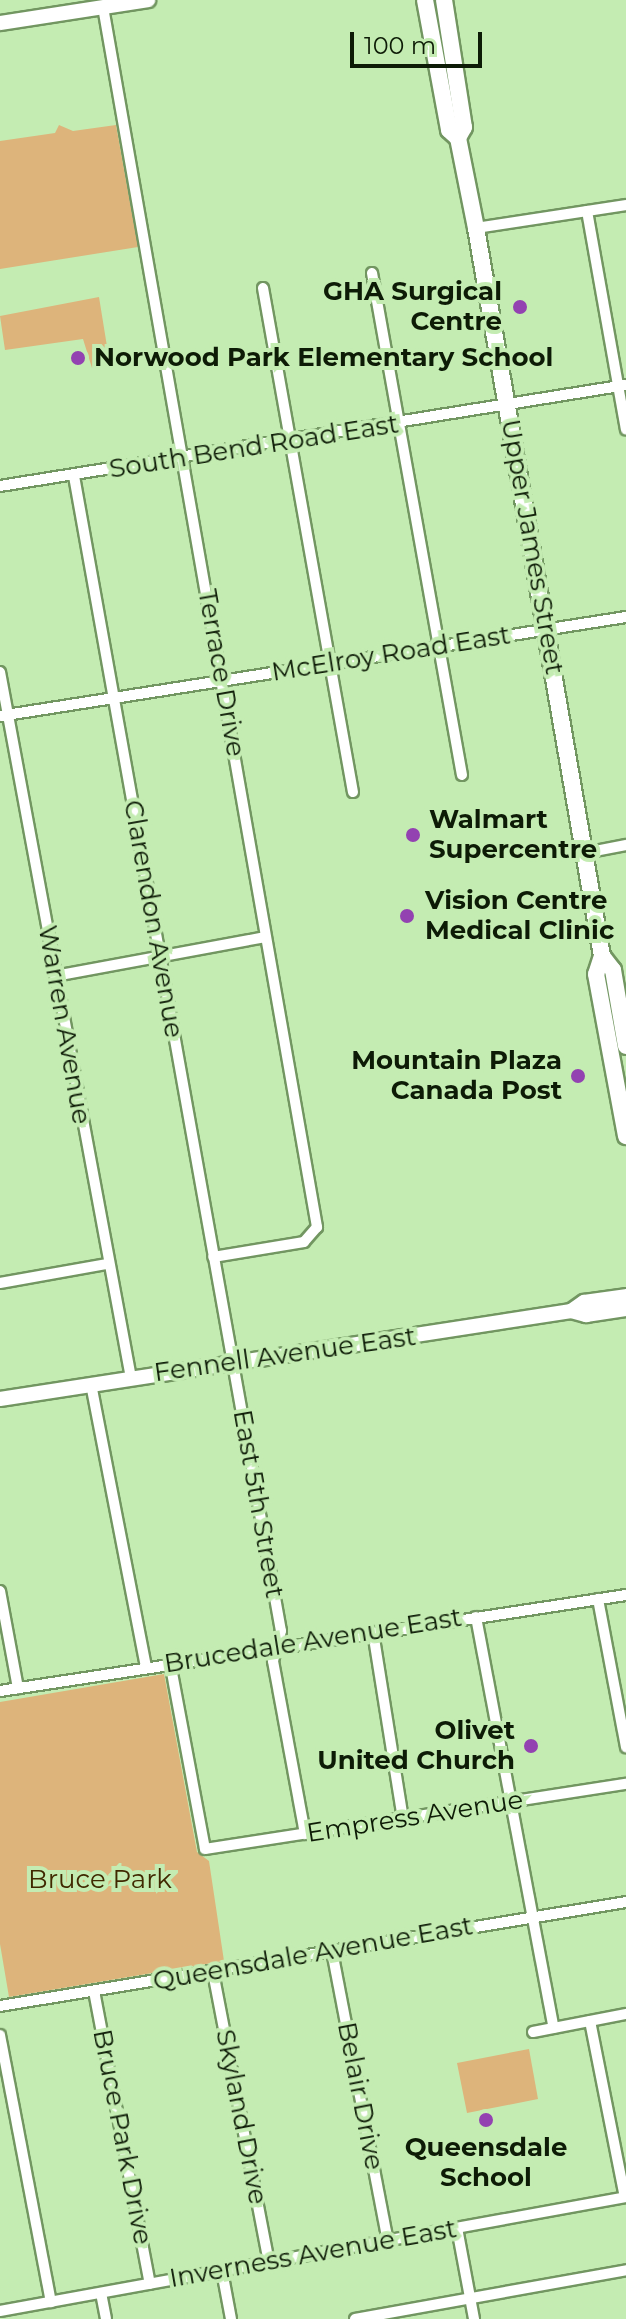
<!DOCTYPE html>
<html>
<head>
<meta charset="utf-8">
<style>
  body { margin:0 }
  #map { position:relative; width:626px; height:2319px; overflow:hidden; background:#c4ecb2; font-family:Montserrat,sans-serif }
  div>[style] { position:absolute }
  .green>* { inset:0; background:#ddb47b }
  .roads { filter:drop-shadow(2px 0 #729661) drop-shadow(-2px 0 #729661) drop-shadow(0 2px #729661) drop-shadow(0 -2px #729661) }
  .minor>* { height:10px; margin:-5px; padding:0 5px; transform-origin:5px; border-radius:5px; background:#fff }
  .secondary>* { height:14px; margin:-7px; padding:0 7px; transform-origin:7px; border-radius:7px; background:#fff }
  .primary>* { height:16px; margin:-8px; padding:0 8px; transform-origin:8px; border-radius:8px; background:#fff }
  .dots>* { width:22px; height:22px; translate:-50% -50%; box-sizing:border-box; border:4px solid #c4ecb2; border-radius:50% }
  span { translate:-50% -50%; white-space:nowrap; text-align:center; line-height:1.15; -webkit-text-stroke:8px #c4ecb2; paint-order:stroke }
  .poi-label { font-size:26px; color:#0d1b06; font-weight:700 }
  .right { translate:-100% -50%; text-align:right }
  .left { translate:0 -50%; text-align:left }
  .street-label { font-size:26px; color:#0d1b06 }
  .park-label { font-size:26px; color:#402800 }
  .scale { position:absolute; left:350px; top:32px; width:132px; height:36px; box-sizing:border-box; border:4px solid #0d1b06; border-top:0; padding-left:10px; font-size:24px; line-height:28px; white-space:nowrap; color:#0d1b06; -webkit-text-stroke:6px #c4ecb2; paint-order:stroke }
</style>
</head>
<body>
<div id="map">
  <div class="green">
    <i style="clip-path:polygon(59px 125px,73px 131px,116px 125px,138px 247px,0 269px,0 141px,55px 133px)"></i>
    <i style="clip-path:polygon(99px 297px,110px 365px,92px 368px,83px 339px,5px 350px,0 316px)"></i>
    <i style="clip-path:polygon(164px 1674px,197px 1852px,209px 1861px,224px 1961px,9px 1997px,0 1944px,0 1702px)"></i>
    <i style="clip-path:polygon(529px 2049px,538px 2099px,467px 2113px,457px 2063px)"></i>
  </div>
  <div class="roads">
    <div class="minor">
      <i style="left:103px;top:7px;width:1239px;rotate:80.05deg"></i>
      <i style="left:317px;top:1227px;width:20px;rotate:131deg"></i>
      <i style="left:304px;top:1242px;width:92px;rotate:170.6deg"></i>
      <i style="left:587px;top:211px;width:222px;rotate:79.9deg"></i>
      <i style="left:476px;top:228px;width:152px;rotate:-8.7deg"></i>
      <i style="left:372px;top:273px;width:510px;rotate:79.84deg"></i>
      <i style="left:263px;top:288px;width:512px;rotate:79.88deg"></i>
      <i style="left:74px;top:476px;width:1173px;rotate:79.84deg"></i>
      <i style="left:281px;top:1631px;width:31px;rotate:105deg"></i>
      <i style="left:273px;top:1661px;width:176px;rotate:79.5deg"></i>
      <i style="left:0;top:486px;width:634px;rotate:-9.17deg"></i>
      <i style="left:0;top:672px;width:718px;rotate:79.49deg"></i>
      <i style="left:0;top:716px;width:634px;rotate:-8.99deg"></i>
      <i style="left:585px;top:853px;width:42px;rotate:-11deg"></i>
      <i style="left:55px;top:976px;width:214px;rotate:-10.5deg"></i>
      <i style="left:0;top:1283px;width:109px;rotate:-10.1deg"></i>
      <i style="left:91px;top:1384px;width:287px;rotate:79deg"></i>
      <i style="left:0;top:1591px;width:99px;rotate:79.5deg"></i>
      <i style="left:598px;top:1599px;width:151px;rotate:79.3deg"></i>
      <i style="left:476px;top:1617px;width:418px;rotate:79.3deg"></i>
      <i style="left:373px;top:1632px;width:189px;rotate:80.9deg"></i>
      <i style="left:170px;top:1662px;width:190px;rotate:79.4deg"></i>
      <i style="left:205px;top:1849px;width:426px;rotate:-8.8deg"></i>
      <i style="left:0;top:1691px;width:633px;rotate:-8.72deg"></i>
      <i style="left:332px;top:1951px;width:295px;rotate:79.1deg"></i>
      <i style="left:213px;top:1972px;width:295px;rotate:79.1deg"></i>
      <i style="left:94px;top:1991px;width:298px;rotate:79.2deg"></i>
      <i style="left:0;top:2006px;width:635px;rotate:-9.43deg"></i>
      <i style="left:590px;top:2021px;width:179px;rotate:78.8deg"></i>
      <i style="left:533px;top:2032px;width:95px;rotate:-11deg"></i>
      <i style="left:0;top:2035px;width:272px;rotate:79.2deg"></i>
      <i style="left:457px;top:2228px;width:93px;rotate:79.4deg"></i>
      <i style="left:222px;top:2271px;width:49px;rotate:79.4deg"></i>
      <i style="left:101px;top:2293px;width:26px;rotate:79deg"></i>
      <i style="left:0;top:2311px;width:636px;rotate:-10.32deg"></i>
      <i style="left:355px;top:2319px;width:275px;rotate:-10.2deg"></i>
    </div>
    <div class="secondary">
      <i style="left:0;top:23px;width:150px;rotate:-8.8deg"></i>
      <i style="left:571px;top:1311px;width:16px;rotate:-35deg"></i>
      <i style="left:584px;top:1302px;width:42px;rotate:-8.1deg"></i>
      <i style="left:0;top:1399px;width:578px;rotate:-8.76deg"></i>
      <i style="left:571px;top:1311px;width:16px;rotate:15deg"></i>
      <i style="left:586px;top:1315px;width:40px;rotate:-8.5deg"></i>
    </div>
    <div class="primary">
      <i style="left:425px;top:0;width:132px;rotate:79.5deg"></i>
      <i style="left:449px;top:130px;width:12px;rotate:42deg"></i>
      <i style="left:458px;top:138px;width:92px;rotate:78.7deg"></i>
      <i style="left:476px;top:228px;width:739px;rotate:80.18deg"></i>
      <i style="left:602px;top:956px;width:18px;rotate:52deg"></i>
      <i style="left:613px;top:970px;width:77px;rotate:80.3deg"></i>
      <i style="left:444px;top:0;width:129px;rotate:81.1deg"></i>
      <i style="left:464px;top:127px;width:13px;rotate:119deg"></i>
      <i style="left:602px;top:956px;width:19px;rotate:108deg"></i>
      <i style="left:596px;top:974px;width:165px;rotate:79.5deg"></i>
    </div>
  </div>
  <div class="dots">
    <i style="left:520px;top:307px;background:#9342b1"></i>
    <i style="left:78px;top:358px;background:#9342b1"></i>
    <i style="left:413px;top:835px;background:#9342b1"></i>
    <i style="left:407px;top:916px;background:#9342b1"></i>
    <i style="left:578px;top:1076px;background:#9342b1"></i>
    <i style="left:531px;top:1746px;background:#9342b1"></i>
    <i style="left:486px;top:2120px;background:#9342b1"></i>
  </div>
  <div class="poi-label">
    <span class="right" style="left:502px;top:307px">GHA Surgical<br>Centre</span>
    <span class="left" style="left:94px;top:358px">Norwood Park Elementary School</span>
    <span class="left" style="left:429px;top:835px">Walmart<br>Supercentre</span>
    <span class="left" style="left:425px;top:916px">Vision Centre<br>Medical Clinic</span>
    <span class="right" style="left:562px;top:1076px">Mountain Plaza<br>Canada Post</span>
    <span class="right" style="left:515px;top:1746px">Olivet<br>United Church</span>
    <span style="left:486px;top:2163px">Queensdale<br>School</span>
  </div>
  <div class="street-label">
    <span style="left:254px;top:447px;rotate:-9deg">South Bend Road East</span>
    <span style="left:532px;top:547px;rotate:80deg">Upper James Street</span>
    <span style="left:391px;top:654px;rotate:-9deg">McElroy Road East</span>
    <span style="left:221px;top:673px;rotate:80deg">Terrace Drive</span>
    <span style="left:153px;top:919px;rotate:80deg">Clarendon Avenue</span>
    <span style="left:64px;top:1025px;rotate:80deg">Warren Avenue</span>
    <span style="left:285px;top:1355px;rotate:-8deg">Fennell Avenue East</span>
    <span style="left:258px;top:1504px;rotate:80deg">East 5th Street</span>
    <span style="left:313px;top:1641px;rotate:-9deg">Brucedale Avenue East</span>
    <span style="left:415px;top:1817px;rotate:-9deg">Empress Avenue</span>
    <span style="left:313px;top:1954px;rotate:-10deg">Queensdale Avenue East</span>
    <span style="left:360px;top:2096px;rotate:79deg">Belair Drive</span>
    <span style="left:241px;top:2117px;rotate:79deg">Skyland Drive</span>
    <span style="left:122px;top:2137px;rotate:79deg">Bruce Park Drive</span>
    <span style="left:313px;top:2254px;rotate:-10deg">Inverness Avenue East</span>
  </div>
  <div class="park-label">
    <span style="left:100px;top:1880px">Bruce Park</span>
  </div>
  <div class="scale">100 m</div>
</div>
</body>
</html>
